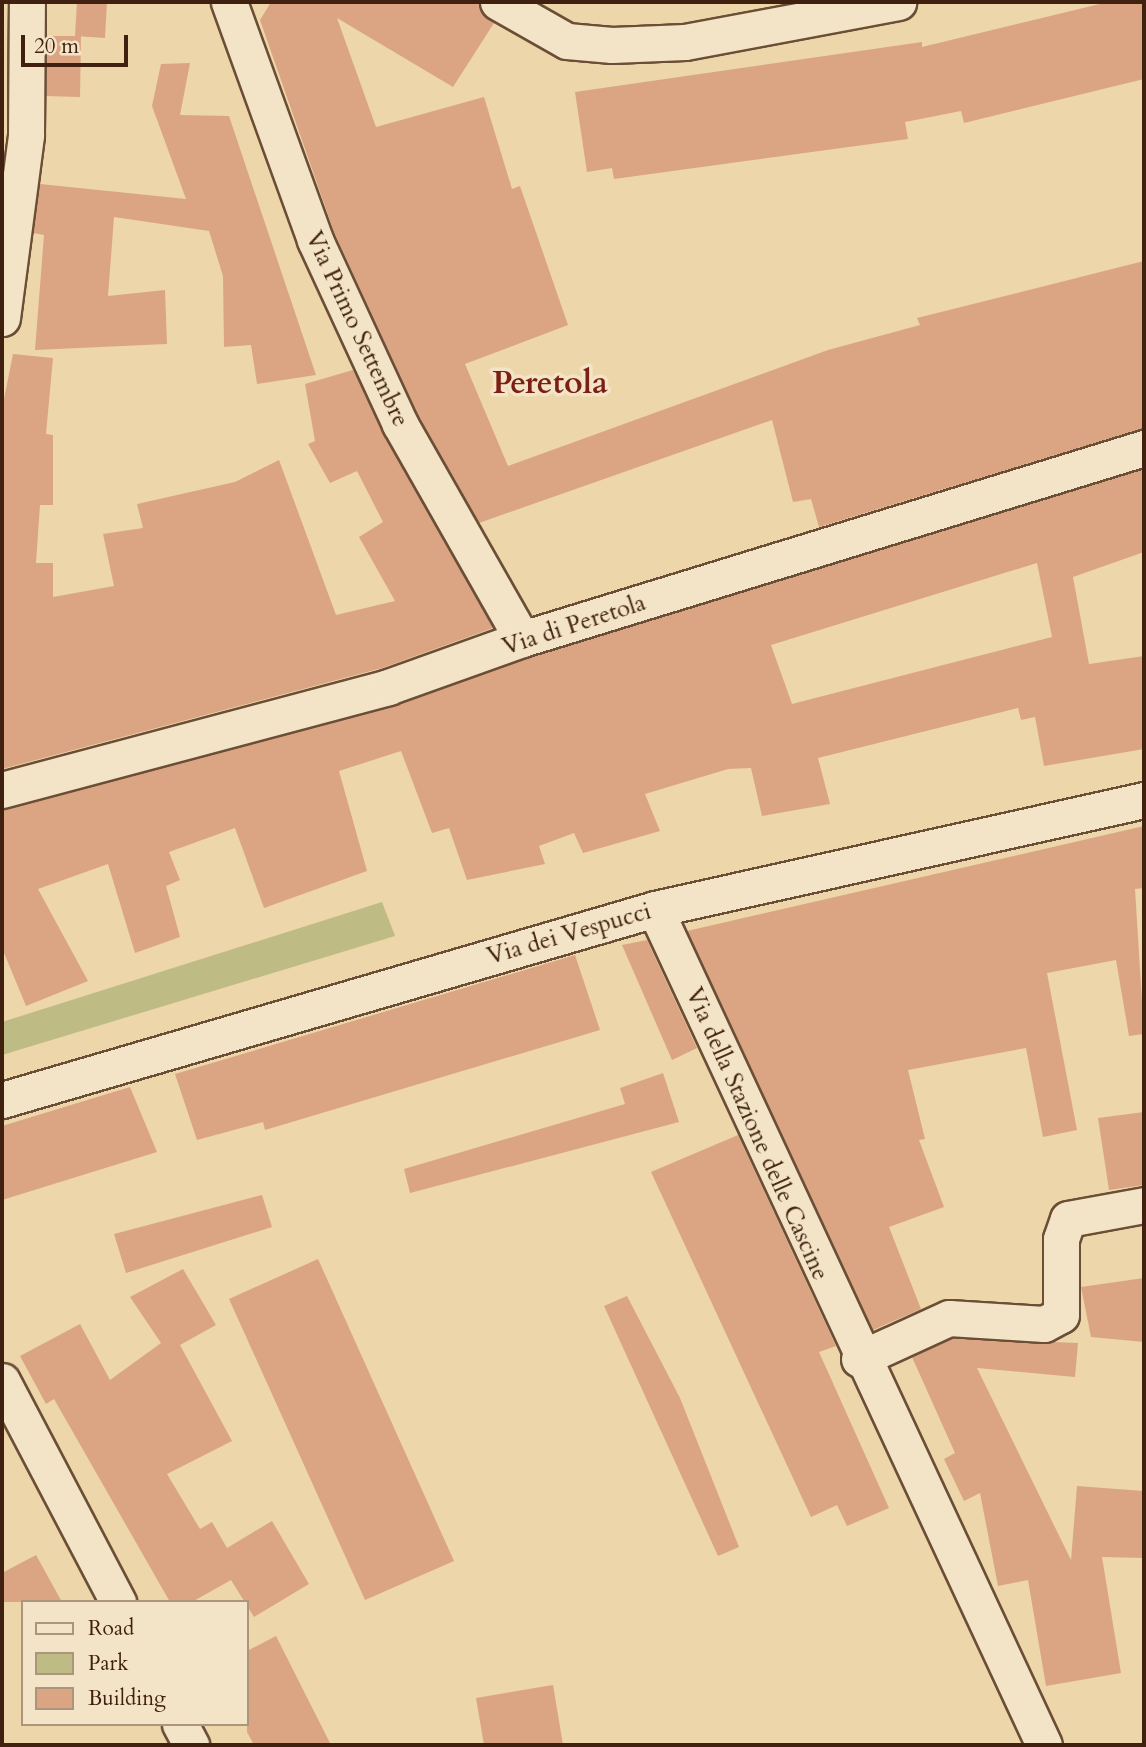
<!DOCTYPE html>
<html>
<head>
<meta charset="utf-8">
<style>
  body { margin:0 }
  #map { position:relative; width:1146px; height:1747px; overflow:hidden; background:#edd6a9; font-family:Cardo,serif }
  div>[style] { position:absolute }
  .green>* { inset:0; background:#bebc84 }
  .building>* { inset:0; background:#dba583 }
  .roads { filter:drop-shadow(2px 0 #6b4e36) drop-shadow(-2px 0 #6b4e36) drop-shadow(0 2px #6b4e36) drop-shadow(0 -2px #6b4e36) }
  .minor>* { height:35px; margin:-17.5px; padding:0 17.5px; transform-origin:17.5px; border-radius:17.5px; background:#f3e4c7 }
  span { translate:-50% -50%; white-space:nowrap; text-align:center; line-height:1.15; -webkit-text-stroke:7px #f3e4c7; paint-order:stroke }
  .street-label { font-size:24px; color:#40200f }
  .district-label { font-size:32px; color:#7a1f14; font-weight:700 }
  .frame { position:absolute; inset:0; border:4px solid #40200f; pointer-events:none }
  .legend { position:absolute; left:21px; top:1600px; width:228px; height:126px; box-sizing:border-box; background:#f3e4c7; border:2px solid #ab967d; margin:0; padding:9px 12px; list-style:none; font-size:21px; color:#40200f }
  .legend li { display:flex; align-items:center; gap:14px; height:35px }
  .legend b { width:35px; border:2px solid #ab967d }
  .scale { position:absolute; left:21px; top:35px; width:107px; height:32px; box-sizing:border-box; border:4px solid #40200f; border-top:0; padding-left:9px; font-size:21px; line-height:24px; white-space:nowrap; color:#40200f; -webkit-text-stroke:5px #f3e4c7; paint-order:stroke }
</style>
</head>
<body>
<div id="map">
  <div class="green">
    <i style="clip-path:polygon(382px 902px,395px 936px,2px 1055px,2px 1022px)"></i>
  </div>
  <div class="building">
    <i style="clip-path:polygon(77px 2px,107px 2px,105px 38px,75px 36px)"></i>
    <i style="clip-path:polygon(271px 2px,478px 2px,494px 23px,453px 87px,337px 18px,376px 127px,484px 97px,512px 189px,520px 186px,568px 325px,465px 364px,508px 466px,828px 350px,920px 325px,917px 318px,1144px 261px,1144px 428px,819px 527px,811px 499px,793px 502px,772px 420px,479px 523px,418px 415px,334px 232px,260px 20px)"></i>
    <i style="clip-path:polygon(1108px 2px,1144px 2px,1144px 79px,964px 123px,961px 111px,905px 122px,908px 139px,614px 179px,612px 168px,587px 172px,575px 92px,922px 42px,922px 47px)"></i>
    <i style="clip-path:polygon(47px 36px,81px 36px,80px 97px,46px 96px)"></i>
    <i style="clip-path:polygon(190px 63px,180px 115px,229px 116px,316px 375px,257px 384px,251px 345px,224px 347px,223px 276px,209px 231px,114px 217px,108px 296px,165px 290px,167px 344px,35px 350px,44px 235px,33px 233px,40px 184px,186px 199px,152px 106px,161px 64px)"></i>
    <i style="clip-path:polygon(13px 354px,53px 358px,46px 434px,53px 435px,53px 505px,40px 505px,36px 563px,53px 563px,53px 597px,114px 586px,103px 534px,143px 528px,137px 504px,235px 482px,279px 460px,336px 615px,395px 601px,359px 537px,383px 522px,357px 471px,330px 483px,308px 444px,315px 441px,305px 384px,353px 370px,493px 628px,382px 668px,2px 769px,2px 409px)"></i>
    <i style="clip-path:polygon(evenodd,1144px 469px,1144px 552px,1073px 577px,1089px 664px,1144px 656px,1144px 749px,1044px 766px,1035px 717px,1021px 720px,1018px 708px,818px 758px,830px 804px,762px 816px,751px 768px,728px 769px,645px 794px,660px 831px,583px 853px,574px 833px,539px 846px,545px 864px,467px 880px,449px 828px,432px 833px,401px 751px,339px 771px,367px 871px,264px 908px,235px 828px,169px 852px,180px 880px,166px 886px,180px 937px,135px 953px,108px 864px,38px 889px,88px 981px,26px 1006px,2px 948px,2px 810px,393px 706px,528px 658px,1144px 469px,1037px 563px,1052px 637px,792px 704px,771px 645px,1037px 563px)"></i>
    <i style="clip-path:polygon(1144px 826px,1144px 888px,1135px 889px,1144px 1034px,1129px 1036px,1116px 960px,1047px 973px,1077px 1130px,1043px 1137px,1026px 1048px,908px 1070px,925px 1139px,919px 1140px,944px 1207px,889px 1227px,921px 1309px,873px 1330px,687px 931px)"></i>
    <i style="clip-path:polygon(647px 940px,697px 1048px,672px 1060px,622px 945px)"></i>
    <i style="clip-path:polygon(575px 955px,600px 1030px,265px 1130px,263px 1122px,197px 1140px,175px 1074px)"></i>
    <i style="clip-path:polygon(663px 1073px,679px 1122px,410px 1193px,404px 1169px,625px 1104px,620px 1088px)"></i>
    <i style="clip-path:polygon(130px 1087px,157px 1152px,2px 1200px,2px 1126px)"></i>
    <i style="clip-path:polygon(1144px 1112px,1144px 1185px,1109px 1190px,1098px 1118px)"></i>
    <i style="clip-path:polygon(738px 1135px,836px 1346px,819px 1352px,889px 1508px,847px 1526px,837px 1505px,811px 1517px,651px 1172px)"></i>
    <i style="clip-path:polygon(262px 1195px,272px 1227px,126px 1273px,114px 1234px)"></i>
    <i style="clip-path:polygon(318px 1259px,454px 1561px,365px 1600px,229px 1299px)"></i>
    <i style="clip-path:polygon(183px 1269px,216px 1325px,180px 1345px,232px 1441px,167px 1474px,200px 1529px,212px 1522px,227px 1548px,272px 1521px,309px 1584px,254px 1617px,231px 1580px,192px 1602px,170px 1602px,54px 1399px,46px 1404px,20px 1356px,80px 1324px,110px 1380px,161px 1343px,130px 1297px)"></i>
    <i style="clip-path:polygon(1144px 1278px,1144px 1342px,1091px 1337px,1081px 1287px)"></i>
    <i style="clip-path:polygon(627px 1296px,680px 1398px,739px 1547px,718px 1556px,604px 1306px)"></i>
    <i style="clip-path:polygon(953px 1338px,1078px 1343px,1075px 1377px,977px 1368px,1071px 1560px,1077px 1486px,1144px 1491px,1144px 1558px,1102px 1557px,1121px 1673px,1046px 1686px,1028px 1580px,998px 1586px,980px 1493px,964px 1501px,944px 1459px,955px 1453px,912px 1357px)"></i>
    <i style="clip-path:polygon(36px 1555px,62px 1602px,2px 1602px,2px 1573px)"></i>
    <i style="clip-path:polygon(276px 1636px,331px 1745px,254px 1745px,247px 1732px,247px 1651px)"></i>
    <i style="clip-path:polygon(553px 1685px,563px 1745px,484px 1745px,476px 1698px)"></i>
  </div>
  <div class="roads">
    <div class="minor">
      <i style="left:229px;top:2px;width:253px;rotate:70.1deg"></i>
      <i style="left:315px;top:240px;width:203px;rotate:65.2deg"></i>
      <i style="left:400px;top:424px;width:247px;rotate:60.4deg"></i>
      <i style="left:498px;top:2px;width:79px;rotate:29.5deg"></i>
      <i style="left:567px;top:41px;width:45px;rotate:5.1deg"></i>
      <i style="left:612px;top:45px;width:73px;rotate:-2.4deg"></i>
      <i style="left:685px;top:42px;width:217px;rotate:-10.6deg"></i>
      <i style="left:2px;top:318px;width:185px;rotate:-82.5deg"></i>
      <i style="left:26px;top:135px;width:133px;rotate:-89.6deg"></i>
      <i style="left:2px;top:790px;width:400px;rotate:-14.9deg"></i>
      <i style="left:388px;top:687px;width:142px;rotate:-19.7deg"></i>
      <i style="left:522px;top:639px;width:651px;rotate:-17.07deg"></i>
      <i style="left:655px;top:909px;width:922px;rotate:65.05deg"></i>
      <i style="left:2px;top:1100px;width:680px;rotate:-16.3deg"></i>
      <i style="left:655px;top:909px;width:501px;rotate:-12.57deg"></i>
      <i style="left:859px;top:1359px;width:99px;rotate:-24.5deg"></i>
      <i style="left:949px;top:1318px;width:95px;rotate:3.6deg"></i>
      <i style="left:1044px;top:1324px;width:19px;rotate:-28deg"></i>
      <i style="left:1061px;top:1315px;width:76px;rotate:-90deg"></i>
      <i style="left:1061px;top:1239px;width:21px;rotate:-71deg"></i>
      <i style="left:1068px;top:1219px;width:77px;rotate:-10.4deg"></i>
      <i style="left:2px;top:1381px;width:250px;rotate:62.3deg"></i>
      <i style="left:180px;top:1724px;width:24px;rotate:62deg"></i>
    </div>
  </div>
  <div class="street-label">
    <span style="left:357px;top:329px;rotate:65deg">Via Primo Settembre</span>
    <span style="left:574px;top:625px;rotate:-18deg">Via di Peretola</span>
    <span style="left:569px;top:934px;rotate:-16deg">Via dei Vespucci</span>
    <span style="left:757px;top:1134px;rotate:66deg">Via della Stazione delle Cascine</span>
  </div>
  <div class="district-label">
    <span style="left:550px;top:383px">Peretola</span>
  </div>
  <div class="frame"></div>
  <ul class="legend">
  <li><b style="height:9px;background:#f3e4c7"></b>Road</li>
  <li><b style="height:19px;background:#bebc84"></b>Park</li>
  <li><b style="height:19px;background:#dba583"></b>Building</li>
  </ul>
  <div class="scale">20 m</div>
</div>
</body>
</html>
